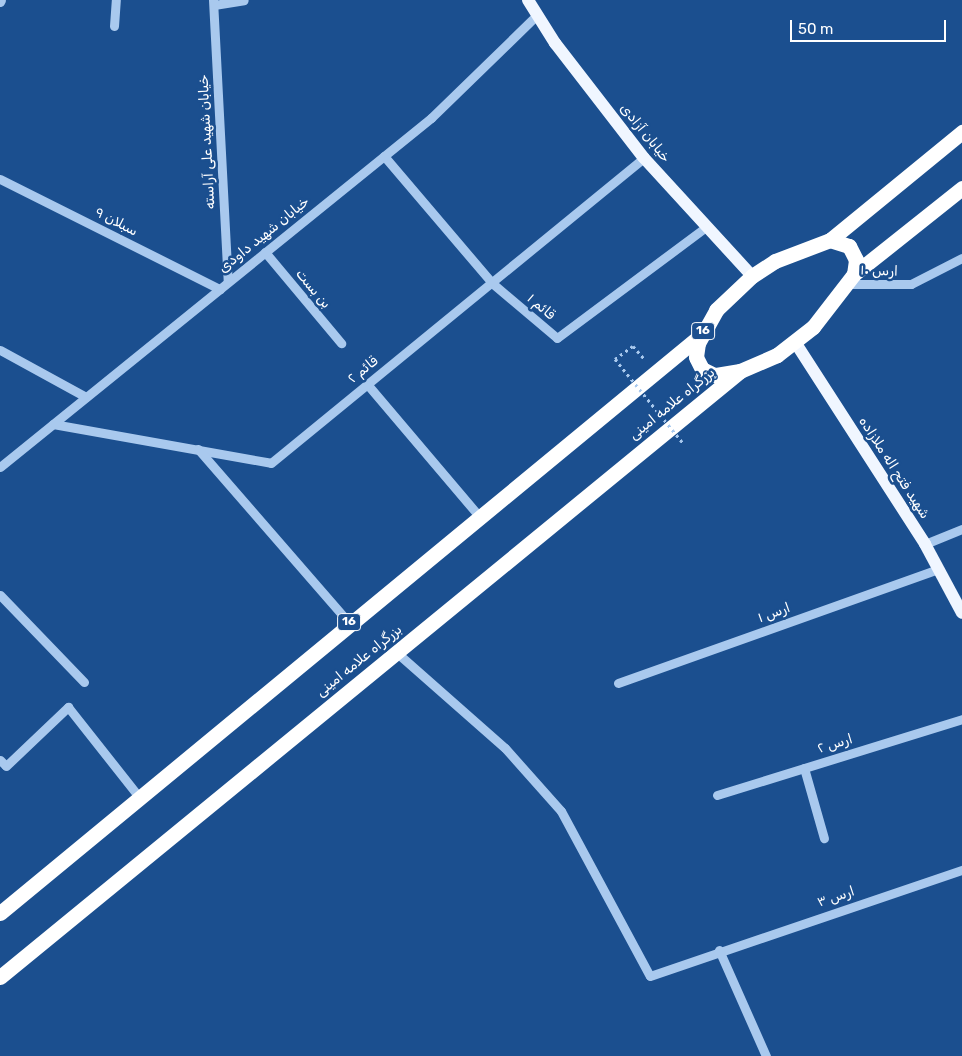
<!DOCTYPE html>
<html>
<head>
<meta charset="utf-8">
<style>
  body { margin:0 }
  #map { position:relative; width:962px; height:1056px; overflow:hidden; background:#1b4f8f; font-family:Rubik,Cairo,sans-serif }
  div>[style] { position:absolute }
  .path>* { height:3px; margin-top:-1.5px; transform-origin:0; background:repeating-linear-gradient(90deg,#a9c9ee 0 2.5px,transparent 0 6.5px) }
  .minor>* { height:9px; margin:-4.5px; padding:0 4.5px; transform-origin:4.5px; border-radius:4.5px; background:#a9c9ee }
  .major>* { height:12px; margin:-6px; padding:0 6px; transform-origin:6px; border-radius:6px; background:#f0f6ff }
  .highway>* { height:15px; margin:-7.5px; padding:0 7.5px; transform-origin:7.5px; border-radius:7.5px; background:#fff }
  .path-bridge>* { height:3px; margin-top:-1.5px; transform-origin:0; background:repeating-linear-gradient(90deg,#a9c9ee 0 2.5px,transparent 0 6.5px) }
  span { translate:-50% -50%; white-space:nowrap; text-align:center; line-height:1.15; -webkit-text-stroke:5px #1b4f8f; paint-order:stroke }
  .shield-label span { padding:1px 4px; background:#1b4f8f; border:1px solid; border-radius:4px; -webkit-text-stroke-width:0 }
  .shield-label { font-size:12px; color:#fff; font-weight:700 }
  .street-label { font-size:14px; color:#fff }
  .scale { position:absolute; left:790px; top:20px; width:156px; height:22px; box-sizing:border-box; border:2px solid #fff; border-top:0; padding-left:6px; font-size:15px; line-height:18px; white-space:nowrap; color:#fff; -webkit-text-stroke:4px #1b4f8f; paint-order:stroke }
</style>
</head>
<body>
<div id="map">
  <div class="path">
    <i style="left:615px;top:359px;width:22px;rotate:-36deg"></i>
    <i style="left:633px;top:346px;width:18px;rotate:49deg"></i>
  </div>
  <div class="minor">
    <i style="left:213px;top:0;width:282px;rotate:87deg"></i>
    <i style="left:0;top:2px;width:2px;rotate:-63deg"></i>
    <i style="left:214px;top:5px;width:30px;rotate:-9deg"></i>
    <i style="left:114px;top:26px;width:26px;rotate:-86deg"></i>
    <i style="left:384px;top:156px;width:167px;rotate:49.6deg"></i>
    <i style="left:492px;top:283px;width:85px;rotate:40.2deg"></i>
    <i style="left:557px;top:338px;width:187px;rotate:-36.7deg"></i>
    <i style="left:0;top:179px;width:246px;rotate:26.6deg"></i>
    <i style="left:265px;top:252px;width:119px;rotate:50.1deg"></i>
    <i style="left:848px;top:284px;width:63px"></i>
    <i style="left:911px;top:284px;width:57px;rotate:-27deg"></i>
    <i style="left:0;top:350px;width:98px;rotate:28.7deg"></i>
    <i style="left:367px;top:384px;width:173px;rotate:49.7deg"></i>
    <i style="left:53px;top:424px;width:221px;rotate:10.1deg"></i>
    <i style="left:271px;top:463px;width:482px;rotate:-39.3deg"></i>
    <i style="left:198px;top:449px;width:230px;rotate:49deg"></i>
    <i style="left:0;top:467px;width:555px;rotate:-39deg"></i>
    <i style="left:431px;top:118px;width:148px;rotate:-44.2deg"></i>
    <i style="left:925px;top:544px;width:40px;rotate:-22deg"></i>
    <i style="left:0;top:595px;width:121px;rotate:46deg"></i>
    <i style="left:396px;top:652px;width:145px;rotate:41.4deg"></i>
    <i style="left:505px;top:748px;width:84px;rotate:48.4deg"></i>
    <i style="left:561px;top:811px;width:187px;rotate:61.7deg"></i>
    <i style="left:650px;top:976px;width:330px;rotate:-18.8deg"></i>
    <i style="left:618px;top:683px;width:340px;rotate:-19.6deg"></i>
    <i style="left:0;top:760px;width:8px;rotate:45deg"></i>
    <i style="left:6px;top:766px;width:86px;rotate:-43.6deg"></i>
    <i style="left:68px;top:707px;width:115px;rotate:51.7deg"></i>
    <i style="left:804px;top:768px;width:73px;rotate:74.1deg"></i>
    <i style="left:717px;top:795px;width:257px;rotate:-17.2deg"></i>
    <i style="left:719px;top:950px;width:116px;rotate:66.1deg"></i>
  </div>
  <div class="major">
    <i style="left:528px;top:0;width:51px;rotate:57.9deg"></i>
    <i style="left:555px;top:43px;width:145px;rotate:52.3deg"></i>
    <i style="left:644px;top:158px;width:160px;rotate:47.5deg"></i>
    <i style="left:795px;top:342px;width:240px;rotate:57.2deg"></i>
    <i style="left:925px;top:544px;width:78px;rotate:61.8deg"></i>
  </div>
  <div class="highway">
    <i style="left:830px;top:240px;width:20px;rotate:18deg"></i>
    <i style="left:849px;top:246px;width:16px;rotate:63deg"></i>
    <i style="left:856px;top:260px;width:14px;rotate:98deg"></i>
    <i style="left:854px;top:274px;width:67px;rotate:127.7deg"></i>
    <i style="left:813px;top:327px;width:46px;rotate:142.1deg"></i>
    <i style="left:777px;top:355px;width:40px;rotate:156.6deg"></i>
    <i style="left:740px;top:371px;width:26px;rotate:171deg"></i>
    <i style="left:714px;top:375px;width:13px;rotate:-153deg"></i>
    <i style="left:702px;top:369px;width:13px;rotate:-117deg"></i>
    <i style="left:696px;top:357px;width:14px;rotate:-82deg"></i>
    <i style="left:698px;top:343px;width:38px;rotate:-61deg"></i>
    <i style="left:716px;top:310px;width:50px;rotate:-43.4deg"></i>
    <i style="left:752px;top:276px;width:27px;rotate:-33deg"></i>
    <i style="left:775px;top:261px;width:59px;rotate:-20.9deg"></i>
    <i style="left:830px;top:240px;width:171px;rotate:-39.3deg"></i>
    <i style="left:854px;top:274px;width:138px;rotate:-38.5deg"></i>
    <i style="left:0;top:913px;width:909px;rotate:-39.51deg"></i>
    <i style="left:0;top:977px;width:956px;rotate:-39.31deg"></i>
  </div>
  <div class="path-bridge">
    <i style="left:615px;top:359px;width:108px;rotate:51deg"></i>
  </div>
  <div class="shield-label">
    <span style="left:703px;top:331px">16</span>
    <span style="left:349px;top:622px">16</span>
  </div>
  <div class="street-label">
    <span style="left:645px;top:133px;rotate:51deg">خیابان آزادی</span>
    <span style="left:207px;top:142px;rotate:-93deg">خیابان شهید علی آراسته</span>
    <span style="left:116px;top:222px;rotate:27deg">سبلان ۹</span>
    <span style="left:264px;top:235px;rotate:-39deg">خیابان شهید داودی</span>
    <span style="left:879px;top:271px;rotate:2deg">ارس ۱۰</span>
    <span style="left:313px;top:289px;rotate:50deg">بن بست</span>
    <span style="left:541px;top:307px;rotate:40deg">قائم ۱</span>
    <span style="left:363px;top:370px;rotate:-39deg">قائم ۲</span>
    <span style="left:672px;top:404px;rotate:-39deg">بزرگراه علامه امینی</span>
    <span style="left:894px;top:468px;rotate:57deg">شهید فتح اله ملازاده</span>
    <span style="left:774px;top:613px;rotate:-20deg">ارس ۱</span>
    <span style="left:359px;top:661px;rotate:-39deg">بزرگراه علامه امینی</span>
    <span style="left:835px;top:744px;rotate:-17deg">ارس ۲</span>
    <span style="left:836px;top:897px;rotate:-18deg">ارس ۳</span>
  </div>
  <div class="scale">50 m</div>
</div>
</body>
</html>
